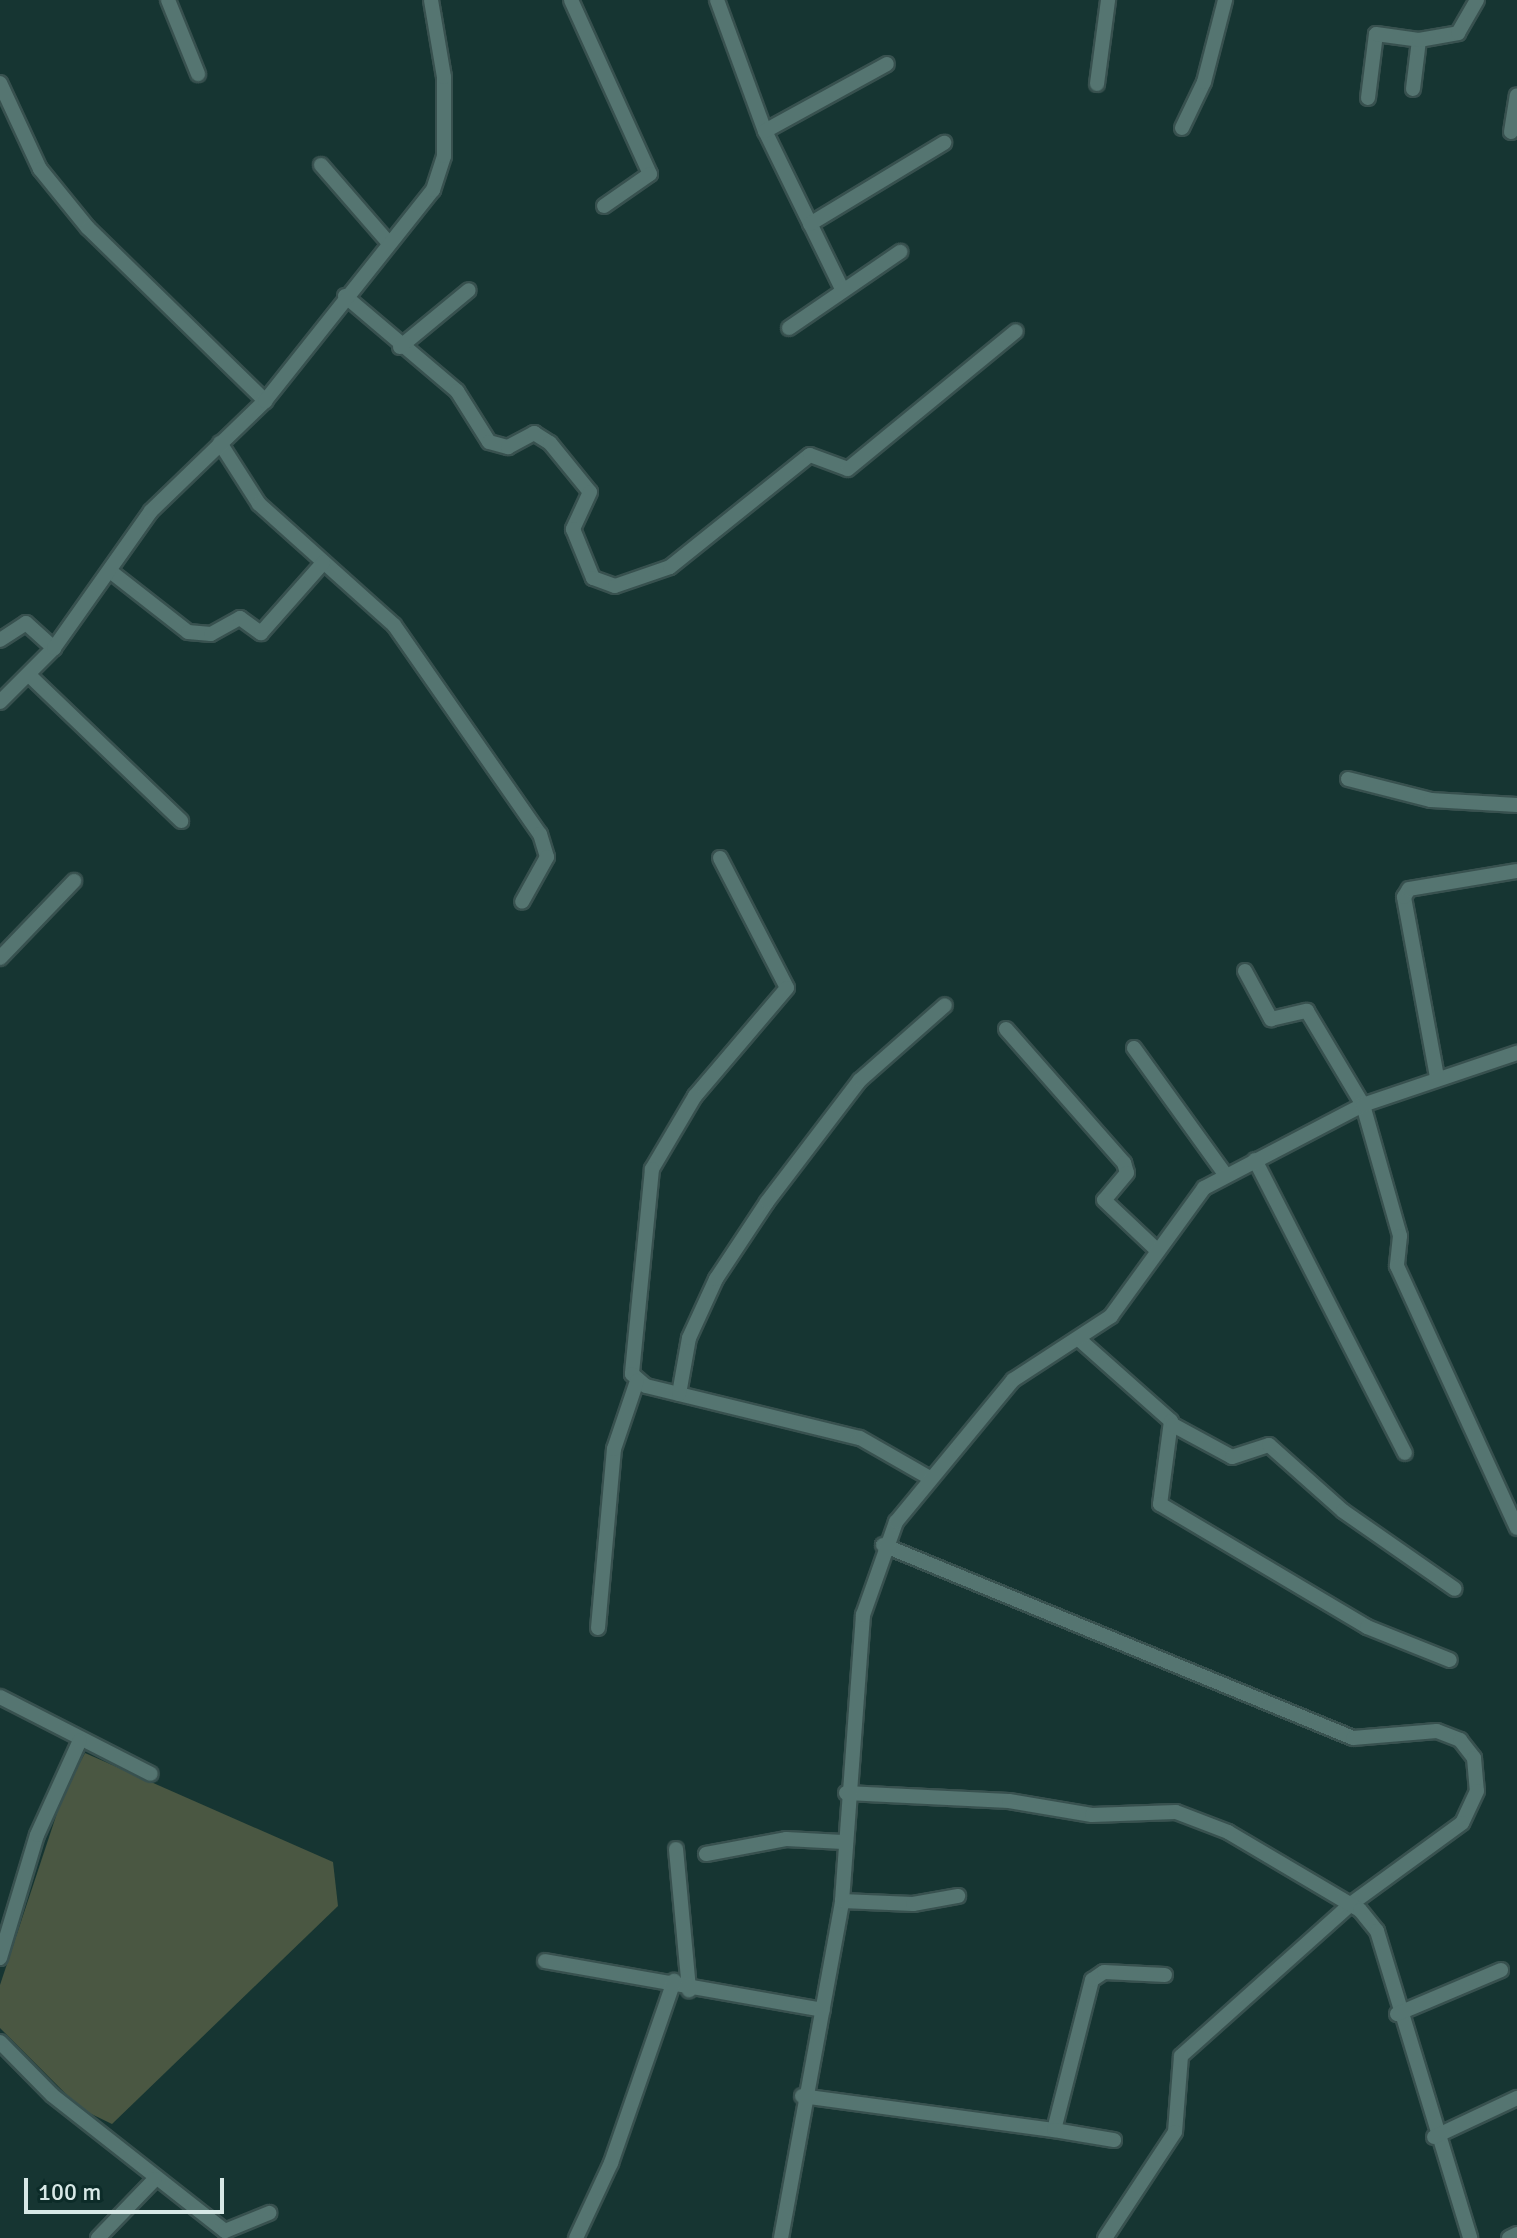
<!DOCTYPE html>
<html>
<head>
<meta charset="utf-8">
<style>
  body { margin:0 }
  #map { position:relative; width:1517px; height:2238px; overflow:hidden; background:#163532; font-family:Signika,sans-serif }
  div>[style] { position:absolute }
  .green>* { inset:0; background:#4a5742 }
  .roads { filter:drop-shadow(2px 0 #38514f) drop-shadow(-2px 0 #38514f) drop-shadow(0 2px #38514f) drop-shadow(0 -2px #38514f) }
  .street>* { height:14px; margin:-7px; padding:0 7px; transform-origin:7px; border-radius:7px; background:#557571 }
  span { translate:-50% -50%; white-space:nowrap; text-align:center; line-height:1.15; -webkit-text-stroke:6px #0c2b28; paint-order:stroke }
  .scale { position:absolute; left:24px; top:2178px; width:200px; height:36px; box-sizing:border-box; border:4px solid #d7e8e6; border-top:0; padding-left:10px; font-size:24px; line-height:28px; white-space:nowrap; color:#d7e8e6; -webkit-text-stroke:6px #0c2b28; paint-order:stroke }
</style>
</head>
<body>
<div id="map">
  <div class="green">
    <i style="clip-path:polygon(85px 1753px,333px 1862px,338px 1906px,112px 2124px,81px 2109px,0 2028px,0 1985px,63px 1795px)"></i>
  </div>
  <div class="roads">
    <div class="street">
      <i style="left:168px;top:0;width:80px;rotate:67.9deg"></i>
      <i style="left:571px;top:0;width:191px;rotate:65.6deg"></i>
      <i style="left:650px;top:174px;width:56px;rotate:145.2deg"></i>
      <i style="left:717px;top:0;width:140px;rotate:69.9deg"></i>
      <i style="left:765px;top:131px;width:176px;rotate:64deg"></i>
      <i style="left:0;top:83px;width:95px;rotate:65.1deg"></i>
      <i style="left:40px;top:169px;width:76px;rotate:50.9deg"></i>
      <i style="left:88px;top:228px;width:248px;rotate:44.3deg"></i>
      <i style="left:1097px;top:84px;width:85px;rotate:-82.5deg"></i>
      <i style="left:1413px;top:89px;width:49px;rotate:-83deg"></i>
      <i style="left:1368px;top:98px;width:64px;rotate:-82.9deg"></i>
      <i style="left:1376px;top:34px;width:43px;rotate:7.9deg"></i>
      <i style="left:1419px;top:40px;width:40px;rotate:-10deg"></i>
      <i style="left:1458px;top:33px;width:38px;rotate:-60deg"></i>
      <i style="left:1182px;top:128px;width:51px;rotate:-64.4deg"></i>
      <i style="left:1204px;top:82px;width:85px;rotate:-75.6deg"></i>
      <i style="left:765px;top:131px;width:139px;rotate:-28.8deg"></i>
      <i style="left:1511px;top:132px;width:37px;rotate:-81deg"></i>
      <i style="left:321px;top:165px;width:102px;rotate:49deg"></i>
      <i style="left:810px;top:224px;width:157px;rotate:-31.2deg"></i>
      <i style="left:345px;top:296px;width:147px;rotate:40.3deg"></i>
      <i style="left:457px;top:391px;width:60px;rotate:57.9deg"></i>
      <i style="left:489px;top:442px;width:20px;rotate:15deg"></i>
      <i style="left:508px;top:447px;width:30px;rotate:-28deg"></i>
      <i style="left:534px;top:433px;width:19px;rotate:32deg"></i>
      <i style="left:550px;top:443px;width:63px;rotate:50.8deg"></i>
      <i style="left:590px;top:492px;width:41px;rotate:114.7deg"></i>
      <i style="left:573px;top:529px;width:53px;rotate:67.8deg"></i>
      <i style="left:593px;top:578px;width:23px;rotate:20deg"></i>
      <i style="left:615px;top:586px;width:58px;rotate:-19.1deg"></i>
      <i style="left:670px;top:567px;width:179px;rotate:-38.7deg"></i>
      <i style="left:810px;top:455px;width:40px;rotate:20.2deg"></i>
      <i style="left:848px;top:469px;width:217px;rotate:-39.4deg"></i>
      <i style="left:789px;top:328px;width:135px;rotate:-34.4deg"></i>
      <i style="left:400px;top:347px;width:89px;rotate:-39.6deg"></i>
      <i style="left:220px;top:443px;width:72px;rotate:57.4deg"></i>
      <i style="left:259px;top:504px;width:181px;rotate:41.9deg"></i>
      <i style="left:394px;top:625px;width:255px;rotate:55.1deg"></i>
      <i style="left:540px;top:834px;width:24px;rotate:73deg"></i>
      <i style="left:547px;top:857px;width:51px;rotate:119.1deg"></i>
      <i style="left:110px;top:571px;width:99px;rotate:38deg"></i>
      <i style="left:188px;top:632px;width:23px;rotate:5deg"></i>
      <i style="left:211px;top:634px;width:33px;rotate:-29deg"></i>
      <i style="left:240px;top:618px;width:26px;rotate:36deg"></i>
      <i style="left:261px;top:633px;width:94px;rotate:-48.5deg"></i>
      <i style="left:0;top:640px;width:31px;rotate:-33deg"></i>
      <i style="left:26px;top:623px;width:38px;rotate:42deg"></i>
      <i style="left:29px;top:675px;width:211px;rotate:43.8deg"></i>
      <i style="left:0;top:702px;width:76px;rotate:-45deg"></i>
      <i style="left:54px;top:648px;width:168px;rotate:-54.7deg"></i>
      <i style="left:151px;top:511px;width:158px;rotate:-44deg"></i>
      <i style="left:265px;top:401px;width:270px;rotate:-51.5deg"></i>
      <i style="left:433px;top:190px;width:36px;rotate:-72deg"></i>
      <i style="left:444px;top:156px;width:79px;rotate:-90deg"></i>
      <i style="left:444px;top:77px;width:78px;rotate:-99.6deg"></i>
      <i style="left:1348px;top:779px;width:86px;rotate:14.2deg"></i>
      <i style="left:1431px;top:800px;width:86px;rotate:3.3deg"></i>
      <i style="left:720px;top:858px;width:146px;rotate:62.7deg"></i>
      <i style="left:787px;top:988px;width:142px;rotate:130.4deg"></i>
      <i style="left:695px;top:1096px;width:85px;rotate:120.5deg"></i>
      <i style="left:652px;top:1169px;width:206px;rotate:95.6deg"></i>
      <i style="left:632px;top:1374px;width:18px;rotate:41deg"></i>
      <i style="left:646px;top:1386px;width:220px;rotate:13.7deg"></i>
      <i style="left:860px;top:1438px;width:78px;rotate:29.8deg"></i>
      <i style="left:0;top:958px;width:107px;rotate:-46.1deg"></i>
      <i style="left:1245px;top:971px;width:55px;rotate:61.6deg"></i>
      <i style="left:1271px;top:1019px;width:37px;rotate:-13deg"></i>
      <i style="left:1307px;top:1011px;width:109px;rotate:59.2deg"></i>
      <i style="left:1363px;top:1105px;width:136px;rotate:74.2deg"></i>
      <i style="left:1400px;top:1236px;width:30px;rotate:96deg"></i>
      <i style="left:1397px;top:1266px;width:288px;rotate:65.4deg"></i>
      <i style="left:1006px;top:1029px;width:179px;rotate:48.6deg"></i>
      <i style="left:1124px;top:1163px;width:10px;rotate:73deg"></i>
      <i style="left:1127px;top:1173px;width:35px;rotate:130deg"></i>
      <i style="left:1104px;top:1200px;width:74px;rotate:43.4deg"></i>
      <i style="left:1134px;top:1048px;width:155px;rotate:54.2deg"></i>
      <i style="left:1437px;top:1077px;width:183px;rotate:-100.4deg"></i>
      <i style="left:1404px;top:897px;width:9px;rotate:-58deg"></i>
      <i style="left:1409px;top:889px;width:109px;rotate:-9.5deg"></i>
      <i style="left:1255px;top:1160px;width:329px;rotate:62.9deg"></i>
      <i style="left:1081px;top:1341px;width:120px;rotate:41.6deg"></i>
      <i style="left:1171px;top:1421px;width:84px;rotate:97.5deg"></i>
      <i style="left:1160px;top:1504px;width:241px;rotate:30.7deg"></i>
      <i style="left:1367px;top:1627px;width:89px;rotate:21.7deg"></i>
      <i style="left:679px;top:1394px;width:57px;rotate:-79.9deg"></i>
      <i style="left:689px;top:1338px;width:65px;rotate:-65.4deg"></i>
      <i style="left:716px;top:1279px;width:92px;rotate:-56.5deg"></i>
      <i style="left:767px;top:1202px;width:153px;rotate:-52.7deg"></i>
      <i style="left:860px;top:1080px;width:113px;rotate:-41.4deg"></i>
      <i style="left:1173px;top:1425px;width:67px;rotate:28.5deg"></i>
      <i style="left:1232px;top:1457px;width:39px;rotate:-18deg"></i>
      <i style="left:1269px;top:1445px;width:99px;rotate:41.7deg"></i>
      <i style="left:1343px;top:1511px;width:136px;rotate:34.9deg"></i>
      <i style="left:883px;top:1545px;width:508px;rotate:22.32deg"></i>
      <i style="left:1353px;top:1738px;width:84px;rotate:-4.8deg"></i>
      <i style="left:1437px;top:1731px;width:25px;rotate:21deg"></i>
      <i style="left:1460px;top:1740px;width:23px;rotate:52deg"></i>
      <i style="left:1474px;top:1758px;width:33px;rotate:85deg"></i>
      <i style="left:1477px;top:1791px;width:35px;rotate:115deg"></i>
      <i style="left:1462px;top:1823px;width:137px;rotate:143.9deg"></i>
      <i style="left:1351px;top:1904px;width:228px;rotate:138.2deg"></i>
      <i style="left:1181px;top:2056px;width:76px;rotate:94.5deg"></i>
      <i style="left:1175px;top:2132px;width:127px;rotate:123.4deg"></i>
      <i style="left:598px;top:1628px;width:180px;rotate:-84.9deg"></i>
      <i style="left:614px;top:1449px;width:72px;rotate:-71.3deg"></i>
      <i style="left:0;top:1697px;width:169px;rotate:27deg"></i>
      <i style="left:846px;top:1793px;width:163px;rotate:2.8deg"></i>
      <i style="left:1009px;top:1801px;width:84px;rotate:9.6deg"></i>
      <i style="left:1092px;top:1815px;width:84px;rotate:-2deg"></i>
      <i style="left:1176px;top:1812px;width:56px;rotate:21deg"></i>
      <i style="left:1228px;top:1832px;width:153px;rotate:30.6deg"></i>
      <i style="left:1360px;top:1910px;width:27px;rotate:51deg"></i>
      <i style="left:1377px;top:1931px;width:321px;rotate:73.1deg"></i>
      <i style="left:676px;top:1849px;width:142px;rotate:84.7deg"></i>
      <i style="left:706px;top:1854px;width:81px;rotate:-10.6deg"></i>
      <i style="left:786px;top:1839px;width:57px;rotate:3deg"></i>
      <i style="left:842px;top:1901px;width:71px;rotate:2.4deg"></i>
      <i style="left:913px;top:1904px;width:46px;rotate:-10.1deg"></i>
      <i style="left:0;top:1958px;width:128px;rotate:-73.3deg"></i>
      <i style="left:37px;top:1835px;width:104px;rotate:-65.6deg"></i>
      <i style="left:545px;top:1961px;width:282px;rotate:10deg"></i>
      <i style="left:1397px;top:2014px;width:113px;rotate:-22.9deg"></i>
      <i style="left:0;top:2042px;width:74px;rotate:45.5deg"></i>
      <i style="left:52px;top:2095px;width:220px;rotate:38.2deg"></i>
      <i style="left:225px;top:2231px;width:48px;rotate:-22.2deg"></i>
      <i style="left:802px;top:2096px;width:254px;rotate:7.7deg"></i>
      <i style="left:1054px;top:2130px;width:155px;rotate:-75.8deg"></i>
      <i style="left:1092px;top:1980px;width:14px;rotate:-34deg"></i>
      <i style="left:1104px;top:1972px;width:61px;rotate:2.8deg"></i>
      <i style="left:1054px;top:2130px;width:61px;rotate:9.5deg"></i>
      <i style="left:1434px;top:2137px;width:92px;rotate:-25.2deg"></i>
      <i style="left:98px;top:2238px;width:82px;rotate:-46deg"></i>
      <i style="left:576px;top:2238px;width:83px;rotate:-65deg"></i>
      <i style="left:611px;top:2163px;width:193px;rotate:-70.9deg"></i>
      <i style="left:781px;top:2238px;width:342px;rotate:-79.7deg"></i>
      <i style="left:842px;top:1901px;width:287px;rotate:-85.8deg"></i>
      <i style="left:863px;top:1615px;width:99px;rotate:-70.5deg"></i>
      <i style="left:896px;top:1522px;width:184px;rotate:-50.5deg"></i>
      <i style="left:1013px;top:1380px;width:117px;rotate:-33.1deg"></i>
      <i style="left:1111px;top:1316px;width:158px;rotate:-54deg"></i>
      <i style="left:1204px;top:1188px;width:179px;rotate:-27.6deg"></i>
      <i style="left:1363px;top:1105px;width:163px;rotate:-18.7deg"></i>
      <i style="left:1509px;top:2238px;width:9px;rotate:-27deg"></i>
    </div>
  </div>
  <div class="scale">100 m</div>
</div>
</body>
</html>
